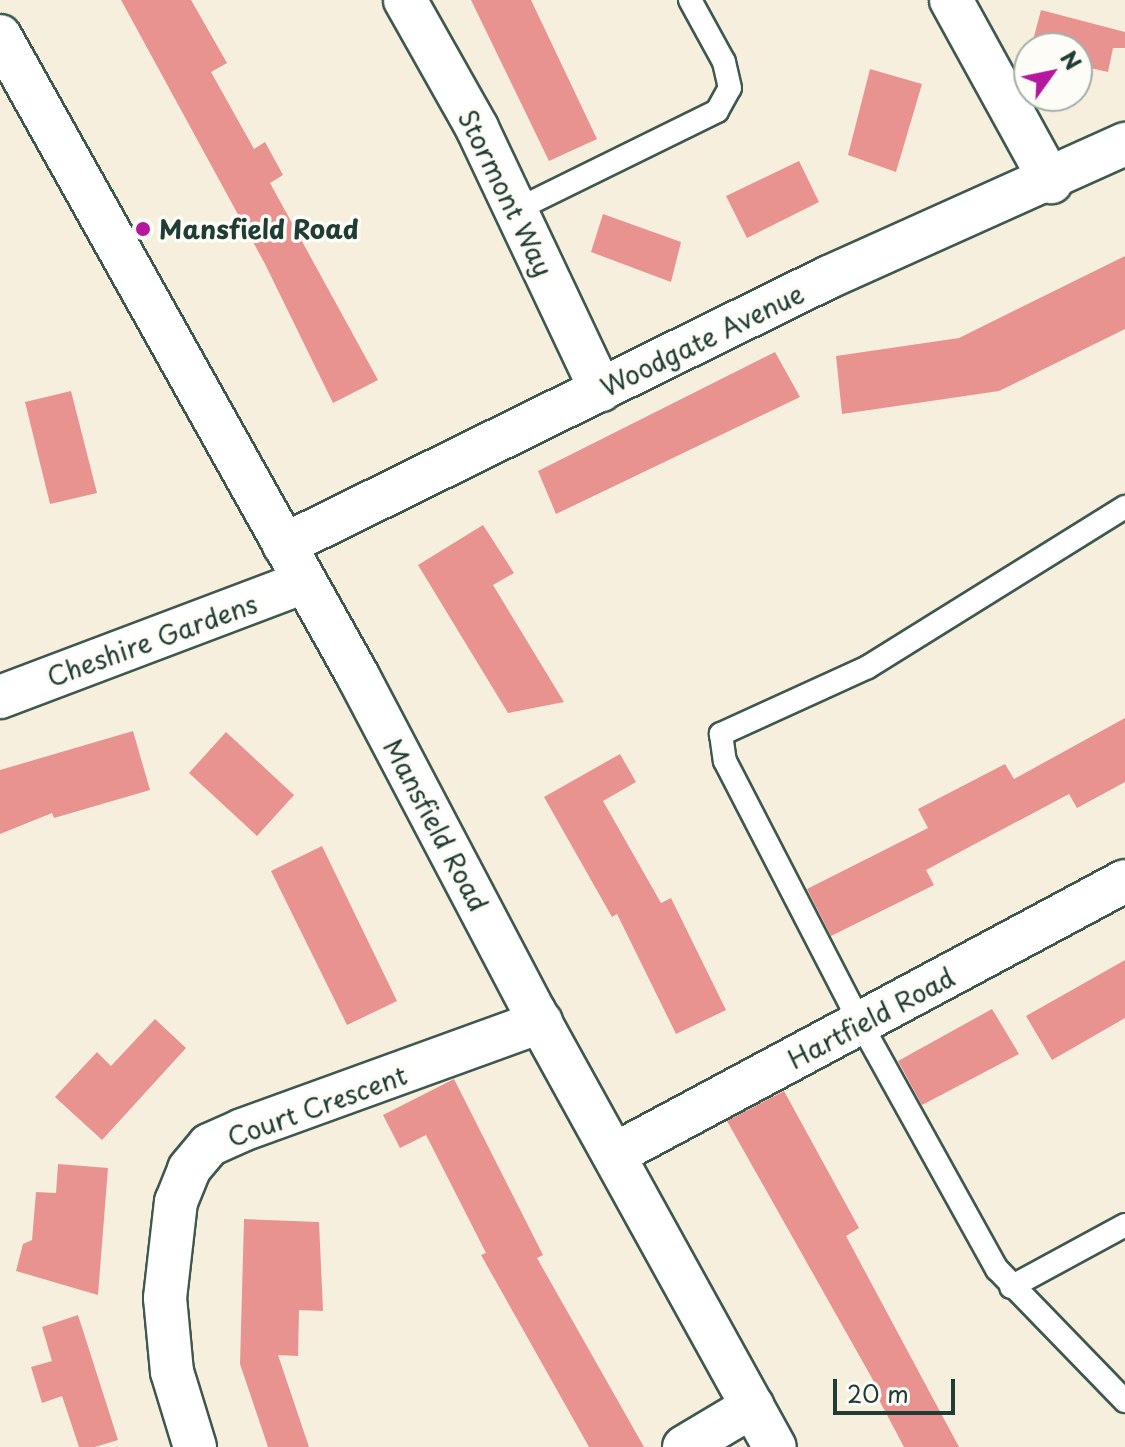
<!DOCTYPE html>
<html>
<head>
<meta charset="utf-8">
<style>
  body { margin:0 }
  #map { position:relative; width:1125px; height:1447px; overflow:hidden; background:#f6efde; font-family:"Playpen Sans",sans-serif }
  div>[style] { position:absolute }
  .building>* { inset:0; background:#e99391 }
  .roads { filter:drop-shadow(2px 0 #3f584e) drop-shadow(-2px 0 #3f584e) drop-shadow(0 2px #3f584e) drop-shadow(0 -2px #3f584e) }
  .service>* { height:22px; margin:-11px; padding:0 11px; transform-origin:11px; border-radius:11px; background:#fff }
  .minor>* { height:42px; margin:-21px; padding:0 21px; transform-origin:21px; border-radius:21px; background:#fff }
  .dots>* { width:22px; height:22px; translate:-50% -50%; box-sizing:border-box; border:4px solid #fdfcf7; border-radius:50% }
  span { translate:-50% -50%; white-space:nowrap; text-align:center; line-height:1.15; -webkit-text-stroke:7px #fdfcf7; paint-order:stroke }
  .street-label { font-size:26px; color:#1f3d34 }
  .poi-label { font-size:26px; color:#1f3d34; font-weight:700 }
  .left { translate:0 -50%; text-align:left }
  .north { position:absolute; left:1013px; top:32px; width:80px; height:80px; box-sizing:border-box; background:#fdfcf7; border:2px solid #a4b0a9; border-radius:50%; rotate:57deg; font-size:22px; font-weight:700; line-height:32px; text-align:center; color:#1f3d34 }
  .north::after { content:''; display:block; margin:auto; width:28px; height:36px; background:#b5179e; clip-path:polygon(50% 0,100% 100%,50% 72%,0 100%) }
  .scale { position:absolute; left:833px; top:1379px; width:122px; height:36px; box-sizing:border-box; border:4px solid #1f3d34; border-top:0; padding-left:10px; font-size:24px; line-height:28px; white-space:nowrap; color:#1f3d34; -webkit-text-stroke:6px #fdfcf7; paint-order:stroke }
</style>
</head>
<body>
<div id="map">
  <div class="building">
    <i style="clip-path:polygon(121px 0,191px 0,227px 63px,211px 72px,254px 149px,265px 142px,283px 175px,270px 183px,378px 380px,333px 403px,265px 264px)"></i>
    <i style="clip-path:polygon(471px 0,531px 0,597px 139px,549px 161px)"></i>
    <i style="clip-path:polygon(1041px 10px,1125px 32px,1125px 48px,1113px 48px,1108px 72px,1077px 65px,1077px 48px,1031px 48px)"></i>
    <i style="clip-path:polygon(870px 69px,922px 84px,896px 172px,848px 155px)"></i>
    <i style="clip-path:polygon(799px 161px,819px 202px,747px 238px,726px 196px)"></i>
    <i style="clip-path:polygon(603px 214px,681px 242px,671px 282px,591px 252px)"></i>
    <i style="clip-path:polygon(1125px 256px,1125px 329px,999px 391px,842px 414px,836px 356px,959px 338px)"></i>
    <i style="clip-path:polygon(775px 352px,800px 397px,556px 514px,538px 471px)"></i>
    <i style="clip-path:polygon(71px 391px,97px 493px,50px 504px,25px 402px)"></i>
    <i style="clip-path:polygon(483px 525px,514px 573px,493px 585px,564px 702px,508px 713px,418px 565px)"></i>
    <i style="clip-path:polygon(1125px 718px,1125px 782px,1077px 808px,1069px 794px,926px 870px,934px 885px,831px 936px,807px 889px,928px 828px,918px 809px,1005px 764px,1014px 779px)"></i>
    <i style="clip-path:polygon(133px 731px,150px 790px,54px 818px,52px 813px,0 834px,0 770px)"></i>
    <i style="clip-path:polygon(226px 732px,294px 795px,257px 836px,189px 773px)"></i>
    <i style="clip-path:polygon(620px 754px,636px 782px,603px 801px,661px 903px,671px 898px,726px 1010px,676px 1034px,617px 914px,612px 917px,544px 797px)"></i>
    <i style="clip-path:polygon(322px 846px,397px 1001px,347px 1025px,271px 871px)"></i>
    <i style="clip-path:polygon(1125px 960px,1125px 1018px,1052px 1060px,1026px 1016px)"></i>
    <i style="clip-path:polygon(992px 1009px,1019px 1054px,922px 1105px,898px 1061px)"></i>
    <i style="clip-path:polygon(155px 1019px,186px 1048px,102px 1140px,55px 1097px,97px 1052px,111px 1066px)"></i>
    <i style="clip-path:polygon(454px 1079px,543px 1255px,537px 1258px,644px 1447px,589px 1447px,481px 1255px,486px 1253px,426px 1135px,400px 1148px,383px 1115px)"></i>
    <i style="clip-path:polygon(784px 1091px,859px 1228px,846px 1236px,959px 1447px,904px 1447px,878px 1398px,882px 1396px,727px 1121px)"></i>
    <i style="clip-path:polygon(58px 1164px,108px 1168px,98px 1295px,16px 1271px,23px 1244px,32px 1240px,36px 1192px,56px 1193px)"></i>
    <i style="clip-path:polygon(244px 1219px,319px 1222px,323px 1311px,299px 1310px,298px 1356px,278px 1355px,309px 1447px,268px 1447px,240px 1364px)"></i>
    <i style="clip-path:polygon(78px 1315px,118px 1440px,95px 1447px,79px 1447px,62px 1396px,42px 1403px,31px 1367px,52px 1361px,42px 1327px)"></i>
  </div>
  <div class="roads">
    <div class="service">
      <i style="left:516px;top:210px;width:224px;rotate:-26.2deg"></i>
      <i style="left:717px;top:111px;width:26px;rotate:-61deg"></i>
      <i style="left:730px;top:88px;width:27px;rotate:-103deg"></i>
      <i style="left:724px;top:62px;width:71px;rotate:-118.7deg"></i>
      <i style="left:1125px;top:507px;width:303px;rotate:148.1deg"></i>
      <i style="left:868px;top:667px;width:162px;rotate:155.5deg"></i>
      <i style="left:721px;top:734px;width:27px;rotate:82deg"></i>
      <i style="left:725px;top:761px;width:296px;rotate:62.7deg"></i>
      <i style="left:861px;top:1024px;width:280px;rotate:61deg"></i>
      <i style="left:997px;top:1269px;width:184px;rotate:45.9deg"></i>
      <i style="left:1011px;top:1287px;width:130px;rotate:-28.5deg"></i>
    </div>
    <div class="minor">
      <i style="left:405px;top:0;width:147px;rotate:60.6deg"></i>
      <i style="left:477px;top:128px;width:290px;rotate:64.7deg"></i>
      <i style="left:951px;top:0;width:208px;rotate:61.2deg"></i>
      <i style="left:0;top:36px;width:733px;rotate:60.78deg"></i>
      <i style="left:358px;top:676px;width:378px;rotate:62.3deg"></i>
      <i style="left:534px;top:1011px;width:498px;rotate:61.1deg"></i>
      <i style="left:284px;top:545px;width:607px;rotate:-26.19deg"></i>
      <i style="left:829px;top:277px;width:325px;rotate:-24.2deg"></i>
      <i style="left:0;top:697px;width:325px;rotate:-20.7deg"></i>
      <i style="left:615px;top:1154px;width:578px;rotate:-28.16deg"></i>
      <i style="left:195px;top:1447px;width:78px;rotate:-107deg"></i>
      <i style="left:172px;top:1372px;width:74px;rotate:-95.4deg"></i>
      <i style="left:165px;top:1298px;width:97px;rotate:-83.5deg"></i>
      <i style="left:176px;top:1202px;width:35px;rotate:-68deg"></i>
      <i style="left:189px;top:1169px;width:31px;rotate:-50deg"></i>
      <i style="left:209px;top:1145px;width:36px;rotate:-24deg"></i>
      <i style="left:242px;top:1130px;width:318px;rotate:-19.9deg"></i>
      <i style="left:684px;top:1447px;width:80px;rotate:-30.7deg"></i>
    </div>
  </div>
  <div class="dots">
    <i style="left:143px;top:229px;background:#b5179e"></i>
  </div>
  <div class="street-label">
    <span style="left:506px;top:193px;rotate:64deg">Stormont Way</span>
    <span style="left:702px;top:340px;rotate:-26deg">Woodgate Avenue</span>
    <span style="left:152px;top:640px;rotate:-20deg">Cheshire Gardens</span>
    <span style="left:436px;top:825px;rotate:62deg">Mansfield Road</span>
    <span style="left:871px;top:1018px;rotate:-28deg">Hartfield Road</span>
    <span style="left:317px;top:1106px;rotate:-20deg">Court Crescent</span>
  </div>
  <div class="poi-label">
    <span class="left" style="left:159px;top:229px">Mansfield Road</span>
  </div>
  <div class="north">N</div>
  <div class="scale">20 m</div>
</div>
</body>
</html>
